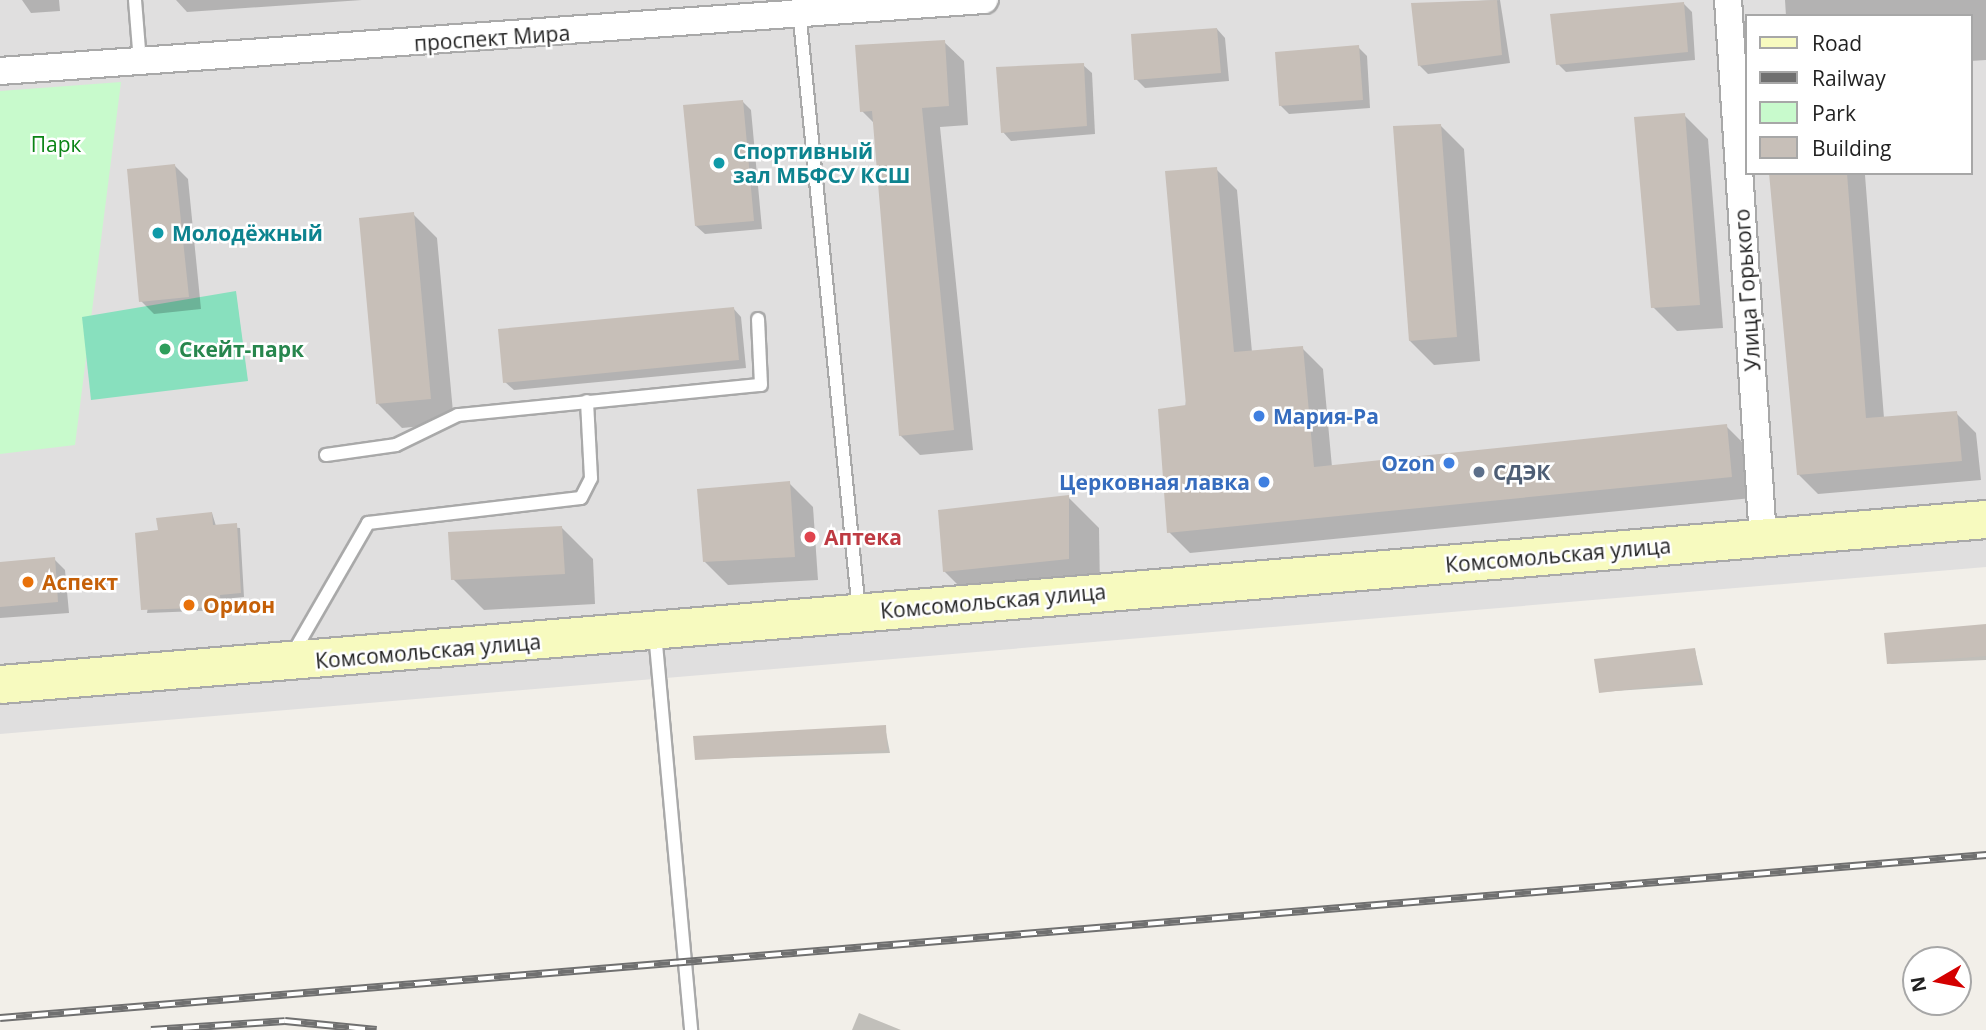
<!DOCTYPE html>
<html>
<head>
<meta charset="utf-8">
<style>
  body { margin:0 }
  #map { position:relative; width:1986px; height:1030px; overflow:hidden; background:#f2efe9; font-family:"Open Sans",sans-serif }
  div>[style] { position:absolute }
  .residential>* { inset:0; background:#e0dfdf }
  .park>* { inset:0; background:#c8facc }
  .pitch>* { inset:0; background:#88e0be }
  .shadow>* { inset:0; background:#0003 }
  .building>* { inset:0; background:#c7bfb8 }
  .roads { filter:drop-shadow(2px 0 #a9a9a9) drop-shadow(-2px 0 #a9a9a9) drop-shadow(0 2px #a9a9a9) drop-shadow(0 -2px #a9a9a9) }
  .lane>* { height:12px; margin:-6px; padding:0 6px; transform-origin:6px; border-radius:6px; background:#fff }
  .street>* { height:26px; margin:-13px; padding:0 13px; transform-origin:13px; border-radius:13px; background:#fff }
  .secondary>* { height:37px; margin:-18.5px; padding:0 18.5px; transform-origin:18.5px; border-radius:18.5px; background:#f7fabf }
  .rail>* { height:8px; margin-top:-4px; transform-origin:0; background:repeating-linear-gradient(90deg,#fff 0 16px,#707070 0 32px); box-sizing:border-box; border-block:2px solid #707070 }
  .dots>* { width:19px; height:19px; translate:-50% -50%; box-sizing:border-box; border:4px solid #fff; border-radius:50% }
  span { translate:-50% -50%; white-space:nowrap; text-align:center; line-height:1.15; -webkit-text-stroke:5px #fff; paint-order:stroke }
  .street-label { font-size:21px; color:#222 }
  .park-label { font-size:21px; color:#0c8416 }
  .culture-label { font-size:21px; color:#0d838f; font-weight:700 }
  .left { translate:0 -50%; text-align:left }
  .leisure-label { font-size:21px; color:#27864d; font-weight:700 }
  .shop-label { font-size:21px; color:#366cbe; font-weight:700 }
  .right { translate:-100% -50%; text-align:right }
  .service-label { font-size:21px; color:#4e5e75; font-weight:700 }
  .health-label { font-size:21px; color:#be3a42; font-weight:700 }
  .food-label { font-size:21px; color:#c56008; font-weight:700 }
  .legend { position:absolute; left:1745px; top:14px; width:228px; height:161px; box-sizing:border-box; background:#fff; border:2px solid #a7a7a7; margin:0; padding:9px 12px; list-style:none; font-size:21px; color:#222 }
  .legend li { display:flex; align-items:center; gap:14px; height:35px }
  .legend b { width:35px; border:2px solid #a7a7a7 }
  .north { position:absolute; left:1902px; top:946px; width:70px; height:70px; box-sizing:border-box; background:#fff; border:2px solid #a7a7a7; border-radius:50%; rotate:260deg; font-size:19px; font-weight:700; line-height:28px; text-align:center; color:#222 }
  .north::after { content:''; display:block; margin:auto; width:24px; height:32px; background:#d40000; clip-path:polygon(50% 0,100% 100%,50% 72%,0 100%) }
</style>
</head>
<body>
<div id="map">
  <div class="residential">
    <i style="clip-path:polygon(evenodd,0 0,1986px 0,1986px 567px,0 734px,0 0,1746px 16px,1970px 16px,1970px 173px,1746px 173px,1746px 16px)"></i>
  </div>
  <div class="park">
    <i style="clip-path:polygon(121px 82px,75px 445px,0 454px,0 91px)"></i>
  </div>
  <div class="pitch">
    <i style="clip-path:polygon(236px 291px,248px 381px,91px 400px,82px 317px)"></i>
  </div>
  <div class="shadow">
    <i style="clip-path:polygon(22px 0,59px 0,60px 11px,31px 13px)"></i>
    <i style="clip-path:polygon(176px 0,362px 0,187px 12px)"></i>
    <i style="clip-path:polygon(1500px 0,1510px 63px,1428px 74px,1419px 65px,1413px 4px)"></i>
    <i style="clip-path:polygon(1785px 0,1986px 0,1986px 60px,1970px 61px,1970px 16px,1786px 16px)"></i>
    <i style="clip-path:polygon(1684px 4px,1692px 12px,1695px 60px,1566px 72px,1558px 64px)"></i>
    <i style="clip-path:polygon(1217px 29px,1225px 38px,1229px 81px,1145px 88px,1136px 79px)"></i>
    <i style="clip-path:polygon(944px 42px,964px 61px,968px 125px,940px 127px,973px 450px,920px 455px,900px 435px,875px 124px,862px 111px)"></i>
    <i style="clip-path:polygon(1358px 47px,1367px 56px,1370px 108px,1289px 114px,1280px 105px)"></i>
    <i style="clip-path:polygon(1083px 65px,1092px 73px,1095px 134px,1011px 141px,1003px 132px)"></i>
    <i style="clip-path:polygon(742px 101px,751px 110px,762px 229px,705px 234px,696px 226px)"></i>
    <i style="clip-path:polygon(1684px 115px,1708px 139px,1723px 328px,1677px 331px,1653px 307px)"></i>
    <i style="clip-path:polygon(1440px 125px,1464px 149px,1480px 361px,1434px 365px,1410px 341px)"></i>
    <i style="clip-path:polygon(175px 166px,188px 179px,201px 309px,154px 314px,141px 301px)"></i>
    <i style="clip-path:polygon(1216px 169px,1237px 190px,1252px 352px,1302px 348px,1323px 369px,1332px 467px,1726px 426px,1747px 447px,1752px 498px,1190px 553px,1169px 532px)"></i>
    <i style="clip-path:polygon(1771px 173px,1879px 173px,1865px 175px,1884px 418px,1956px 413px,1976px 433px,1981px 480px,1818px 494px,1798px 474px)"></i>
    <i style="clip-path:polygon(413px 214px,437px 238px,454px 423px,402px 428px,378px 404px)"></i>
    <i style="clip-path:polygon(733px 308px,741px 317px,746px 368px,514px 390px,505px 382px)"></i>
    <i style="clip-path:polygon(789px 483px,813px 507px,818px 580px,728px 585px,704px 561px)"></i>
    <i style="clip-path:polygon(1068px 497px,1099px 528px,1100px 589px,975px 602px,944px 571px)"></i>
    <i style="clip-path:polygon(212px 513px,216px 526px,240px 528px,244px 597px,223px 599px,224px 610px,147px 613px,160px 531px)"></i>
    <i style="clip-path:polygon(562px 528px,593px 559px,595px 604px,484px 610px,453px 579px)"></i>
    <i style="clip-path:polygon(54px 559px,65px 570px,69px 613px,0 618px,0 564px)"></i>
    <i style="clip-path:polygon(1986px 626px,1986px 660px,1889px 664px)"></i>
    <i style="clip-path:polygon(1695px 650px,1703px 685px,1601px 692px)"></i>
    <i style="clip-path:polygon(885px 727px,890px 753px,696px 759px)"></i>
    <i style="clip-path:polygon(859px 1013px,901px 1030px,852px 1030px)"></i>
  </div>
  <div class="building">
    <i style="clip-path:polygon(1497px 0,1502px 55px,1418px 66px,1411px 3px)"></i>
    <i style="clip-path:polygon(1684px 2px,1688px 52px,1556px 65px,1550px 14px)"></i>
    <i style="clip-path:polygon(1217px 28px,1221px 73px,1134px 80px,1131px 34px)"></i>
    <i style="clip-path:polygon(945px 40px,949px 106px,922px 108px,954px 430px,899px 436px,872px 111px,860px 112px,855px 45px)"></i>
    <i style="clip-path:polygon(1359px 45px,1363px 100px,1279px 106px,1275px 52px)"></i>
    <i style="clip-path:polygon(1084px 63px,1087px 126px,1001px 133px,996px 67px)"></i>
    <i style="clip-path:polygon(743px 100px,754px 221px,695px 226px,683px 105px)"></i>
    <i style="clip-path:polygon(1685px 113px,1700px 305px,1651px 308px,1634px 117px)"></i>
    <i style="clip-path:polygon(1441px 124px,1457px 337px,1409px 341px,1393px 126px)"></i>
    <i style="clip-path:polygon(175px 164px,189px 297px,139px 302px,127px 169px)"></i>
    <i style="clip-path:polygon(1217px 167px,1234px 352px,1303px 346px,1314px 467px,1727px 424px,1732px 477px,1167px 533px,1158px 409px,1186px 405px,1165px 171px)"></i>
    <i style="clip-path:polygon(1769px 173px,1847px 173px,1866px 418px,1957px 411px,1962px 461px,1797px 475px)"></i>
    <i style="clip-path:polygon(414px 212px,431px 399px,376px 404px,359px 218px)"></i>
    <i style="clip-path:polygon(734px 307px,739px 360px,503px 383px,498px 329px)"></i>
    <i style="clip-path:polygon(790px 481px,795px 557px,703px 562px,697px 489px)"></i>
    <i style="clip-path:polygon(1069px 495px,1069px 559px,943px 572px,938px 510px)"></i>
    <i style="clip-path:polygon(212px 512px,213px 525px,237px 523px,241px 593px,220px 595px,221px 607px,141px 610px,135px 533px,158px 530px,156px 518px)"></i>
    <i style="clip-path:polygon(562px 526px,565px 574px,451px 580px,448px 532px)"></i>
    <i style="clip-path:polygon(55px 557px,58px 602px,0 607px,0 562px)"></i>
    <i style="clip-path:polygon(1986px 624px,1986px 656px,1887px 664px,1884px 633px)"></i>
    <i style="clip-path:polygon(1695px 648px,1700px 681px,1599px 693px,1594px 659px)"></i>
    <i style="clip-path:polygon(886px 725px,887px 750px,695px 760px,693px 736px)"></i>
  </div>
  <div class="roads">
    <div class="lane">
      <i style="left:135px;top:0;width:62px;rotate:85.4deg"></i>
      <i style="left:798px;top:0;width:614px;rotate:84.3deg"></i>
      <i style="left:326px;top:455px;width:71px;rotate:-8.1deg"></i>
      <i style="left:396px;top:445px;width:69px;rotate:-25.8deg"></i>
      <i style="left:458px;top:415px;width:304px;rotate:-5.7deg"></i>
      <i style="left:761px;top:385px;width:66px;rotate:-92.6deg"></i>
      <i style="left:655px;top:633px;width:399px;rotate:84.8deg"></i>
      <i style="left:293px;top:653px;width:150px;rotate:-60deg"></i>
      <i style="left:368px;top:523px;width:214px;rotate:-6.7deg"></i>
      <i style="left:581px;top:498px;width:22px;rotate:-63deg"></i>
      <i style="left:591px;top:478px;width:77px;rotate:-93deg"></i>
    </div>
    <div class="street">
      <i style="left:1728px;top:0;width:540px;rotate:86.28deg"></i>
      <i style="left:0;top:71px;width:987px;rotate:-4.13deg"></i>
    </div>
    <div class="secondary">
      <i style="left:0;top:684px;width:1993px;rotate:-4.75deg"></i>
    </div>
  </div>
  <div class="rail">
    <i style="left:0;top:1018px;width:1993px;rotate:-4.69deg"></i>
    <i style="left:151px;top:1030px;width:134px;rotate:-3.8deg"></i>
    <i style="left:285px;top:1021px;width:92px;rotate:5.6deg"></i>
  </div>
  <div class="dots">
    <i style="left:719px;top:163px;background:#0f9aa8"></i>
    <i style="left:158px;top:233px;background:#0f9aa8"></i>
    <i style="left:165px;top:349px;background:#2e9e5b"></i>
    <i style="left:1259px;top:416px;background:#3f7fe0"></i>
    <i style="left:1449px;top:463px;background:#3f7fe0"></i>
    <i style="left:1479px;top:472px;background:#5c6f8a"></i>
    <i style="left:1264px;top:482px;background:#3f7fe0"></i>
    <i style="left:810px;top:537px;background:#e0444e"></i>
    <i style="left:28px;top:582px;background:#e8710a"></i>
    <i style="left:189px;top:605px;background:#e8710a"></i>
  </div>
  <div class="street-label">
    <span style="left:492px;top:38px;rotate:-4deg">проспект Мира</span>
    <span style="left:1747px;top:290px;rotate:-94deg">Улица Горького</span>
    <span style="left:1558px;top:555px;rotate:-5deg">Комсомольская улица</span>
    <span style="left:993px;top:601px;rotate:-5deg">Комсомольская улица</span>
    <span style="left:428px;top:651px;rotate:-5deg">Комсомольская улица</span>
  </div>
  <div class="park-label">
    <span style="left:56px;top:144px">Парк</span>
  </div>
  <div class="culture-label">
    <span class="left" style="left:733px;top:163px">Спортивный<br>зал МБФСУ КСШ</span>
    <span class="left" style="left:172px;top:233px">Молодёжный</span>
  </div>
  <div class="leisure-label">
    <span class="left" style="left:179px;top:349px">Скейт-парк</span>
  </div>
  <div class="shop-label">
    <span class="left" style="left:1273px;top:416px">Мария-Ра</span>
    <span class="right" style="left:1435px;top:463px">Ozon</span>
    <span class="right" style="left:1250px;top:482px">Церковная лавка</span>
  </div>
  <div class="service-label">
    <span class="left" style="left:1493px;top:472px">СДЭК</span>
  </div>
  <div class="health-label">
    <span class="left" style="left:824px;top:537px">Аптека</span>
  </div>
  <div class="food-label">
    <span class="left" style="left:42px;top:582px">Аспект</span>
    <span class="left" style="left:203px;top:605px">Орион</span>
  </div>
  <ul class="legend">
  <li><b style="height:9px;background:#f7fabf"></b>Road</li>
  <li><b style="height:9px;background:#707070"></b>Railway</li>
  <li><b style="height:19px;background:#c8facc"></b>Park</li>
  <li><b style="height:19px;background:#c7bfb8"></b>Building</li>
  </ul>
  <div class="north">N</div>
</div>
</body>
</html>
